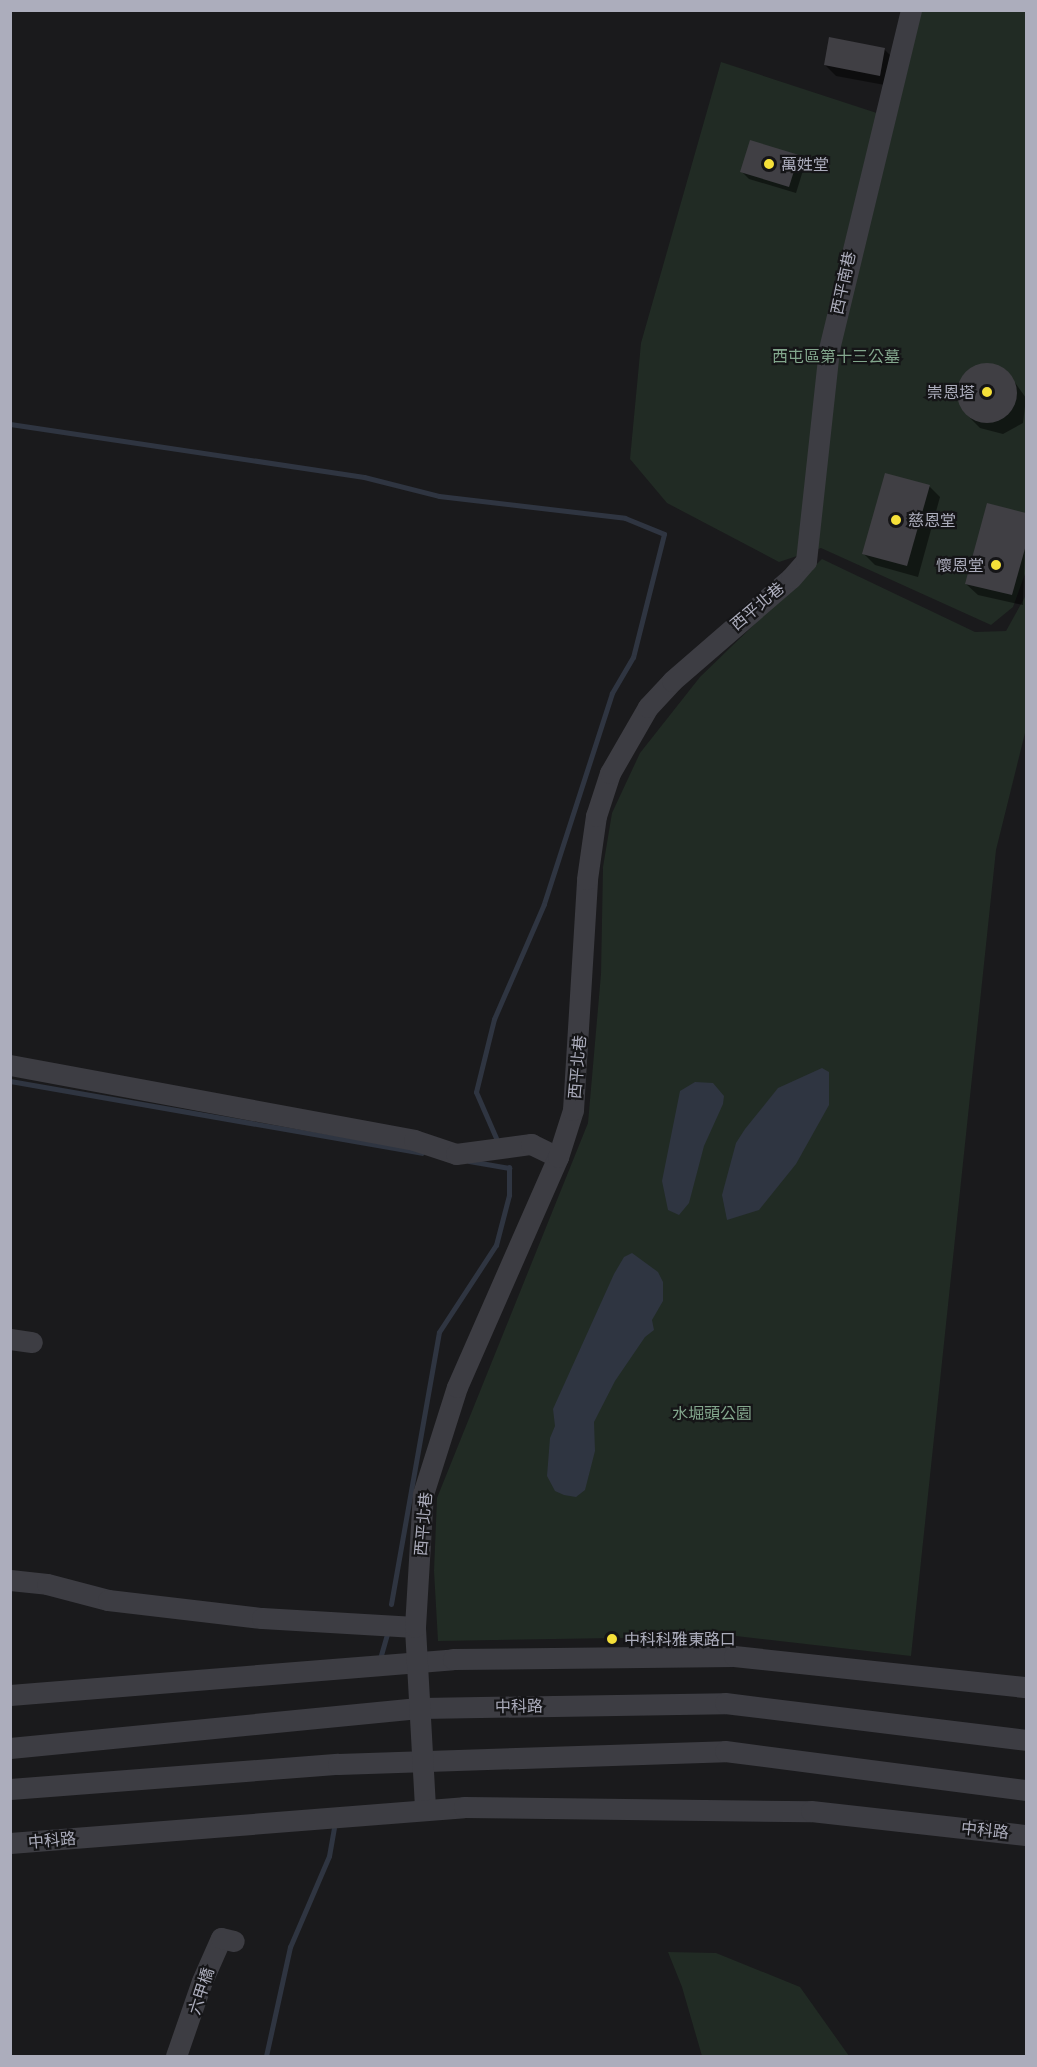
<!DOCTYPE html>
<html>
<head>
<meta charset="utf-8">
<style>
  body { margin:0 }
  #map { position:relative; width:1037px; height:2067px; overflow:hidden; background:#1a1a1c; font-family:"Titillium Web","Noto Sans TC",sans-serif }
  div>[style] { position:absolute }
  .green>* { inset:0; background:#212b24 }
  .water>* { inset:0; background:#2f3541 }
  .shadow>* { inset:0; background:#0007 }
  .stream>* { height:5px; margin:-2.5px; padding:0 2.5px; transform-origin:2.5px; border-radius:2.5px; background:#2f3541 }
  .building>* { inset:0; background:#403f44 }
  .round { border-radius:50% }
  .minor>* { height:21px; margin:-10.5px; padding:0 10.5px; transform-origin:10.5px; border-radius:10.5px; background:#3d3d43 }
  .dots>* { width:16px; height:16px; translate:-50% -50%; box-sizing:border-box; border:3px solid #151517; border-radius:50% }
  span { translate:-50% -50%; white-space:nowrap; text-align:center; line-height:1.15; -webkit-text-stroke:4.5px #151517; paint-order:stroke }
  .poi-label { font-size:16px; color:#acadbc }
  .left { translate:0 -50%; text-align:left }
  .right { translate:-100% -50%; text-align:right }
  .street-label { font-size:16px; color:#acadbc }
  .park-label { font-size:16px; color:#83a78d }
  .frame { position:absolute; inset:0; border:12px solid #acadbc; pointer-events:none }
</style>
</head>
<body>
<div id="map">
  <div class="green">
    <i style="clip-path:polygon(920px 11px,1026px 11px,1026px 571px,1013px 607px,991px 625px,821px 548px,779px 562px,667px 503px,630px 459px,641px 343px,721px 62px,892px 118px)"></i>
    <i style="clip-path:polygon(822px 559px,975px 632px,1006px 631px,1026px 595px,1026px 729px,996px 850px,911px 1656px,736px 1636px,438px 1641px,434px 1571px,437px 1498px,588px 1123px,601px 974px,603px 867px,612px 813px,640px 753px,700px 677px)"></i>
    <i style="clip-path:polygon(668px 1952px,716px 1953px,800px 1987px,849px 2056px,702px 2056px,682px 1987px)"></i>
  </div>
  <div class="water">
    <i style="clip-path:polygon(822px 1068px,829px 1072px,829px 1105px,796px 1164px,759px 1210px,727px 1220px,722px 1195px,736px 1143px,745px 1129px,778px 1088px)"></i>
    <i style="clip-path:polygon(695px 1082px,713px 1083px,724px 1096px,723px 1104px,704px 1146px,689px 1203px,679px 1215px,668px 1210px,662px 1181px,680px 1091px)"></i>
    <i style="clip-path:polygon(632px 1253px,658px 1272px,663px 1282px,663px 1301px,652px 1320px,654px 1330px,645px 1337px,615px 1381px,594px 1422px,595px 1451px,585px 1490px,576px 1497px,564px 1495px,555px 1491px,547px 1476px,550px 1438px,555px 1426px,553px 1409px,614px 1274px,624px 1257px)"></i>
  </div>
  <div class="shadow">
    <i style="clip-path:polygon(884px 49px,895px 60px,890px 86px,836px 76px,825px 65px)"></i>
    <i style="clip-path:polygon(798px 156px,805px 164px,796px 193px,749px 179px,742px 172px)"></i>
    <i style="clip-path:polygon(983px 364px,1006px 370px,1026px 398px,1023px 423px,1003px 434px,980px 428px,969px 417px,958px 395px,963px 376px)"></i>
    <i style="clip-path:polygon(929px 486px,940px 497px,918px 577px,875px 565px,864px 554px)"></i>
    <i style="clip-path:polygon(988px 504px,1026px 514px,1023px 605px,978px 595px,966px 584px)"></i>
  </div>
  <div class="stream">
    <i style="left:10px;top:424px;width:358px;rotate:8.5deg"></i>
    <i style="left:364px;top:477px;width:77px;rotate:14.2deg"></i>
    <i style="left:439px;top:496px;width:187px;rotate:6.7deg"></i>
    <i style="left:625px;top:518px;width:42px;rotate:22.3deg"></i>
    <i style="left:664px;top:534px;width:127px;rotate:104.1deg"></i>
    <i style="left:633px;top:657px;width:42px;rotate:120.3deg"></i>
    <i style="left:612px;top:693px;width:222px;rotate:107.9deg"></i>
    <i style="left:544px;top:904px;width:125px;rotate:113.5deg"></i>
    <i style="left:494px;top:1019px;width:75px;rotate:103.9deg"></i>
    <i style="left:476px;top:1092px;width:50px;rotate:66.5deg"></i>
    <i style="left:10px;top:1081px;width:418px;rotate:9.9deg"></i>
    <i style="left:469px;top:1161px;width:41px;rotate:9.9deg"></i>
    <i style="left:391px;top:1604px;width:276px;rotate:-80deg"></i>
    <i style="left:439px;top:1332px;width:104px;rotate:-56.8deg"></i>
    <i style="left:496px;top:1245px;width:52px;rotate:-75.4deg"></i>
    <i style="left:509px;top:1195px;width:28px;rotate:-90deg"></i>
    <i style="left:381px;top:1655px;width:22px;rotate:-74deg"></i>
    <i style="left:266px;top:2056px;width:112px;rotate:-77.6deg"></i>
    <i style="left:290px;top:1947px;width:99px;rotate:-66.8deg"></i>
    <i style="left:329px;top:1856px;width:28px;rotate:-80deg"></i>
  </div>
  <div class="building">
    <i style="clip-path:polygon(829px 37px,885px 48px,880px 76px,824px 65px)"></i>
    <i style="clip-path:polygon(750px 140px,799px 155px,789px 187px,740px 172px)"></i>
    <i class="round" style="left:957px;top:363px;width:60px;height:60px"></i>
    <i style="clip-path:polygon(885px 473px,930px 485px,907px 566px,862px 554px)"></i>
    <i style="clip-path:polygon(987px 503px,1026px 513px,1026px 545px,1012px 595px,965px 584px)"></i>
  </div>
  <div class="minor">
    <i style="left:10px;top:1065px;width:411px;rotate:10.5deg"></i>
    <i style="left:414px;top:1140px;width:44px;rotate:18.4deg"></i>
    <i style="left:456px;top:1154px;width:76px;rotate:-7.6deg"></i>
    <i style="left:531px;top:1144px;width:30px;rotate:26deg"></i>
    <i style="left:10px;top:1339px;width:22px;rotate:8deg"></i>
    <i style="left:10px;top:1580px;width:37px;rotate:6deg"></i>
    <i style="left:47px;top:1584px;width:63px;rotate:14.7deg"></i>
    <i style="left:108px;top:1600px;width:155px;rotate:6.7deg"></i>
    <i style="left:262px;top:1618px;width:153px;rotate:3.4deg"></i>
    <i style="left:10px;top:1695px;width:444px;rotate:-4.6deg"></i>
    <i style="left:453px;top:1659px;width:281px;rotate:-0.6deg"></i>
    <i style="left:734px;top:1656px;width:294px;rotate:6.1deg"></i>
    <i style="left:10px;top:1748px;width:413px;rotate:-5.6deg"></i>
    <i style="left:421px;top:1708px;width:304px;rotate:-0.9deg"></i>
    <i style="left:725px;top:1703px;width:303px;rotate:7deg"></i>
    <i style="left:10px;top:1789px;width:329px;rotate:-4.4deg"></i>
    <i style="left:338px;top:1764px;width:387px;rotate:-1.9deg"></i>
    <i style="left:725px;top:1751px;width:304px;rotate:7.4deg"></i>
    <i style="left:425px;top:1807px;width:180px;rotate:-93.2deg"></i>
    <i style="left:415px;top:1627px;width:133px;rotate:-86.6deg"></i>
    <i style="left:423px;top:1494px;width:112px;rotate:-72.4deg"></i>
    <i style="left:457px;top:1387px;width:251px;rotate:-66.3deg"></i>
    <i style="left:558px;top:1157px;width:49px;rotate:-72.3deg"></i>
    <i style="left:573px;top:1110px;width:231px;rotate:-86.5deg"></i>
    <i style="left:587px;top:879px;width:64px;rotate:-81.9deg"></i>
    <i style="left:596px;top:816px;width:45px;rotate:-72deg"></i>
    <i style="left:610px;top:773px;width:76px;rotate:-60.1deg"></i>
    <i style="left:648px;top:707px;width:35px;rotate:-47deg"></i>
    <i style="left:672px;top:681px;width:157px;rotate:-40.9deg"></i>
    <i style="left:791px;top:578px;width:23px;rotate:-49deg"></i>
    <i style="left:806px;top:561px;width:213px;rotate:-83.8deg"></i>
    <i style="left:829px;top:349px;width:349px;rotate:-76.4deg"></i>
    <i style="left:10px;top:1843px;width:455px;rotate:-4.5deg"></i>
    <i style="left:464px;top:1807px;width:347px;rotate:0.7deg"></i>
    <i style="left:811px;top:1811px;width:216px;rotate:6.4deg"></i>
    <i style="left:176px;top:2056px;width:79px;rotate:-70.9deg"></i>
    <i style="left:202px;top:1981px;width:47px;rotate:-66.2deg"></i>
    <i style="left:221px;top:1938px;width:13px;rotate:13deg"></i>
  </div>
  <div class="dots">
    <i style="left:769px;top:164px;background:#f5e039"></i>
    <i style="left:987px;top:392px;background:#f5e039"></i>
    <i style="left:896px;top:520px;background:#f5e039"></i>
    <i style="left:996px;top:565px;background:#f5e039"></i>
    <i style="left:612px;top:1639px;background:#f5e039"></i>
  </div>
  <div class="poi-label">
    <span class="left" style="left:781px;top:164px">萬姓堂</span>
    <span class="right" style="left:975px;top:392px">崇恩塔</span>
    <span class="left" style="left:908px;top:520px">慈恩堂</span>
    <span class="right" style="left:984px;top:565px">懷恩堂</span>
    <span class="left" style="left:624px;top:1639px">中科科雅東路口</span>
  </div>
  <div class="street-label">
    <span style="left:843px;top:283px;rotate:-78deg">西平南巷</span>
    <span style="left:757px;top:606px;rotate:-40deg">西平北巷</span>
    <span style="left:577px;top:1067px;rotate:-85deg">西平北巷</span>
    <span style="left:423px;top:1524px;rotate:-85deg">西平北巷</span>
    <span style="left:519px;top:1706px;rotate:-1deg">中科路</span>
    <span style="left:985px;top:1830px;rotate:6deg">中科路</span>
    <span style="left:52px;top:1840px;rotate:-5deg">中科路</span>
    <span style="left:201px;top:1991px;rotate:-72deg">六甲橋</span>
  </div>
  <div class="park-label">
    <span style="left:836px;top:356px">西屯區第十三公墓</span>
    <span style="left:712px;top:1413px">水堀頭公園</span>
  </div>
  <div class="frame"></div>
</div>
</body>
</html>
